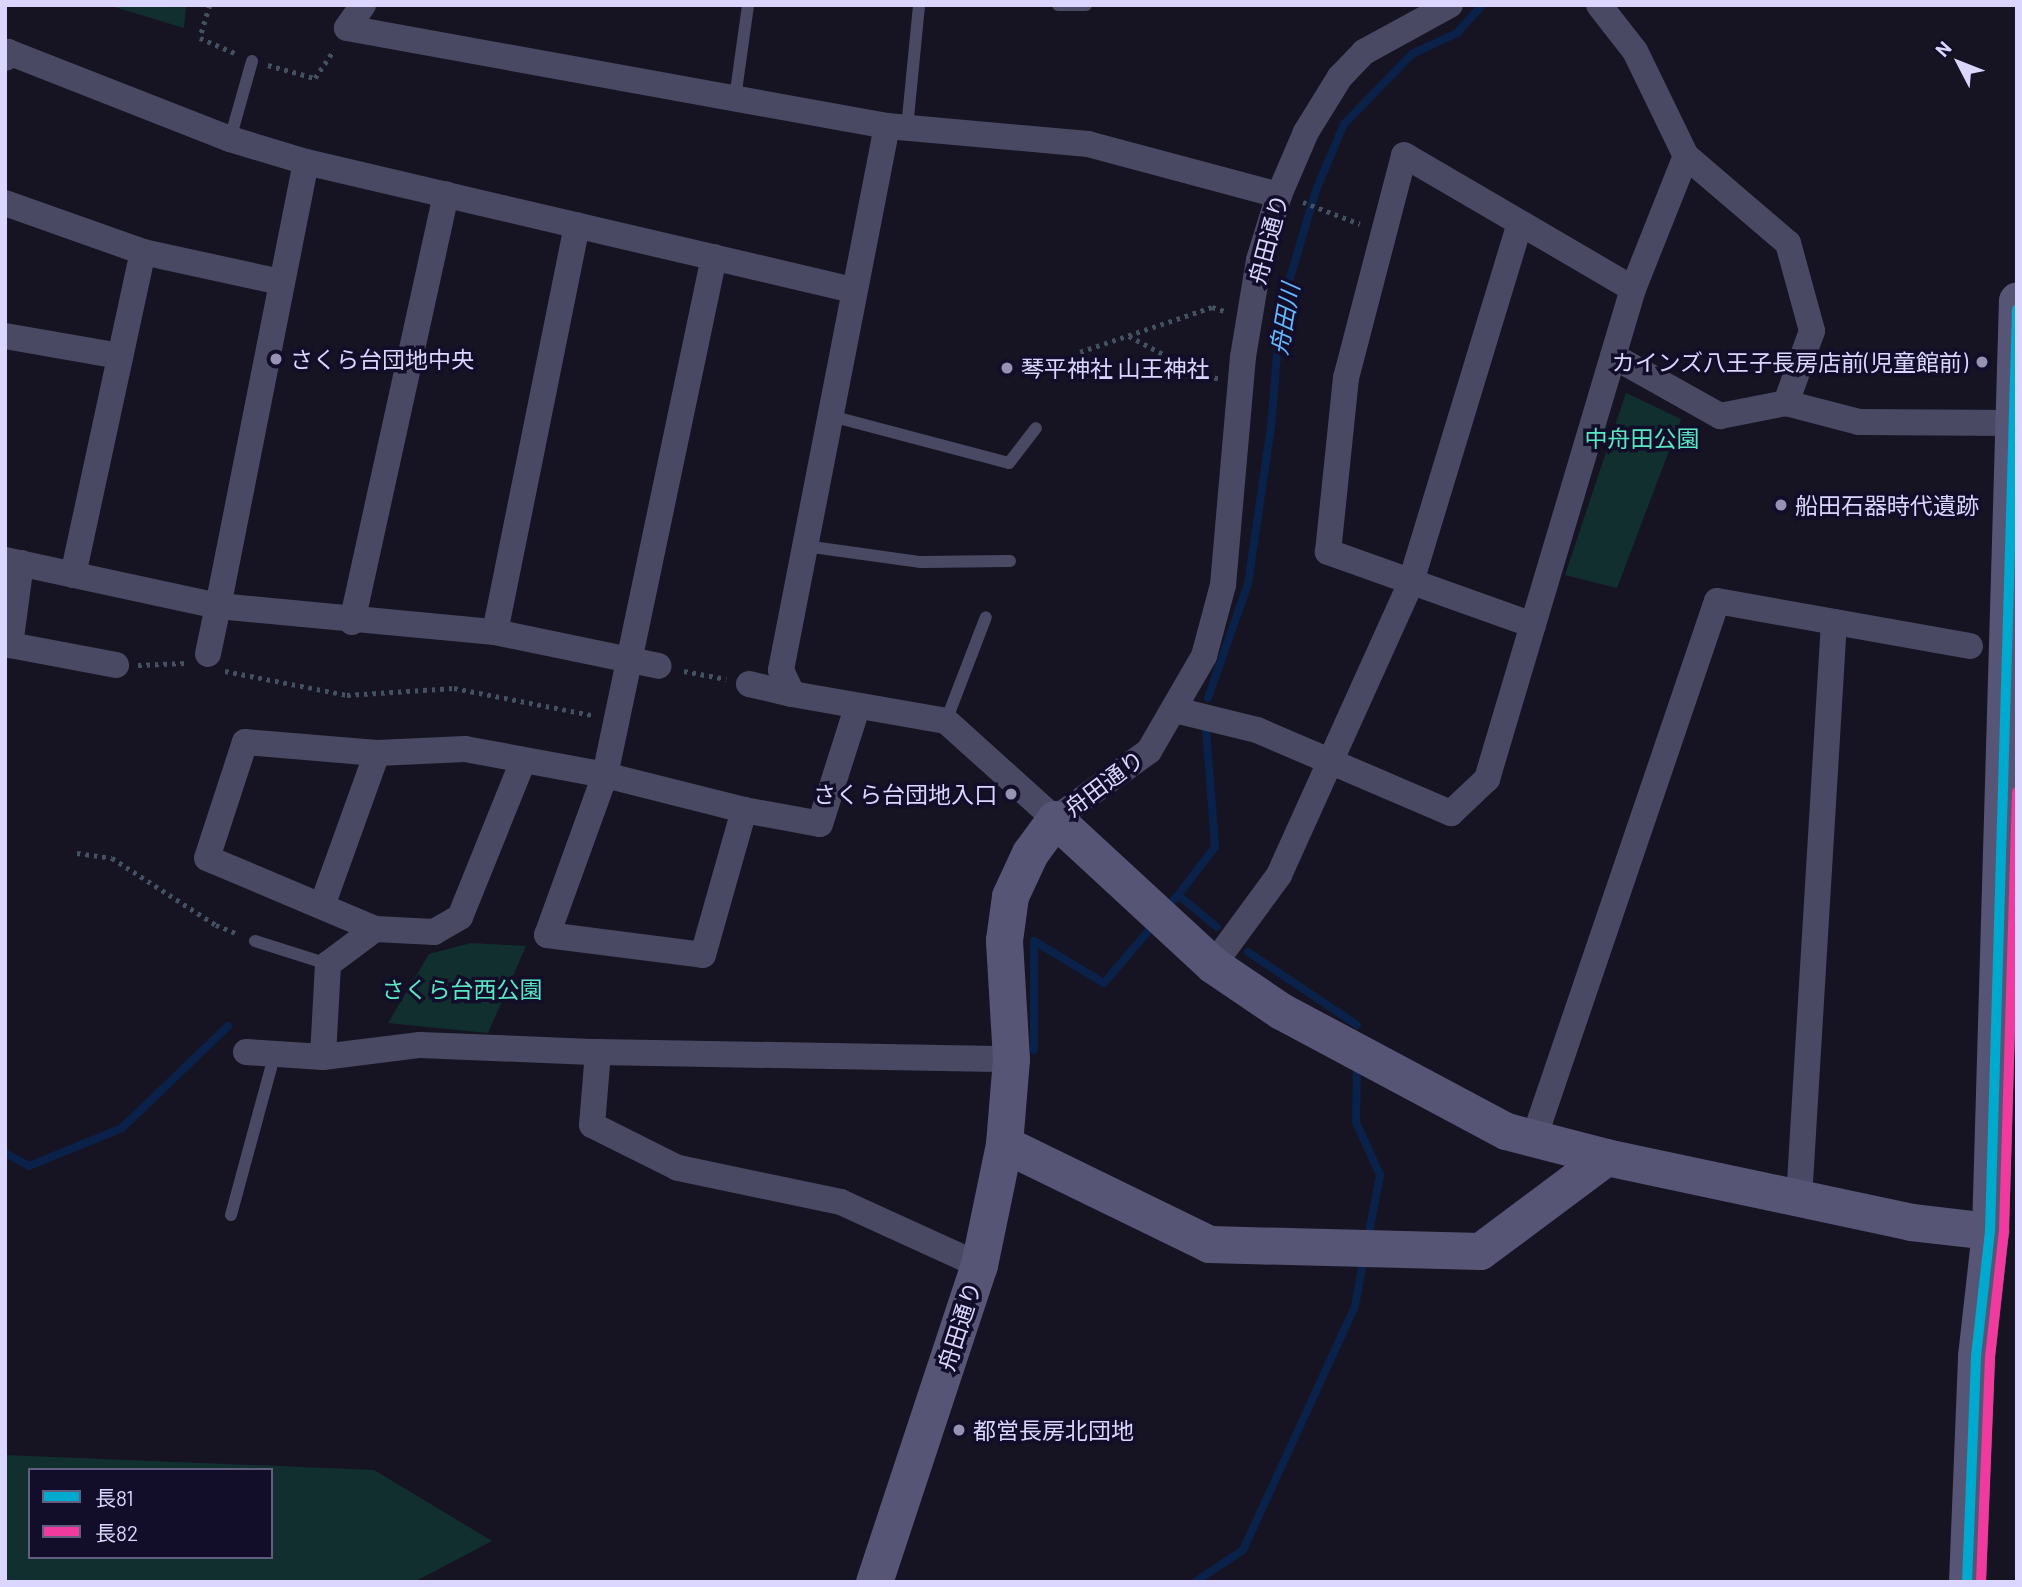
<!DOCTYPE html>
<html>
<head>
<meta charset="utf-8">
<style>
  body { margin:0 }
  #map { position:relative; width:2022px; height:1587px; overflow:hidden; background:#161423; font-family:Barlow,"Noto Sans JP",sans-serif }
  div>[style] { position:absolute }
  .green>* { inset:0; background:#122f30 }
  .stream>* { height:8px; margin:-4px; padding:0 4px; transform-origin:4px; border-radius:4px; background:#0a2149 }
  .path>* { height:4.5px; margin-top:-2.25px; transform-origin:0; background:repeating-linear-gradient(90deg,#435162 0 3.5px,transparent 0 8.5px) }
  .lane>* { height:12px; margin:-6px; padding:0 6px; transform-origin:6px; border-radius:6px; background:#494964 }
  .street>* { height:26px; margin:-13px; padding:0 13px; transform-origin:13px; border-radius:13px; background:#494964 }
  .secondary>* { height:37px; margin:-18.5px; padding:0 18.5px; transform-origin:18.5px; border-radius:18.5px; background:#575576 }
  .bus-1>* { height:10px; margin:-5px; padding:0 5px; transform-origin:5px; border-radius:5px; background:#00a9ce }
  .bus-2>* { height:10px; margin:-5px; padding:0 5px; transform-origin:5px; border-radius:5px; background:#f13a9d }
  .dots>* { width:19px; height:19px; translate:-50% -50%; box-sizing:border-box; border:4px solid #120e29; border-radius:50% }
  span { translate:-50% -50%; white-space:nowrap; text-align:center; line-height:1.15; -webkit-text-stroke:7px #120e29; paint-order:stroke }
  .street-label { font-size:23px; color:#dad6ff }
  .poi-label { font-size:23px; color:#dad6ff }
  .left { translate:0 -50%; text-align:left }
  .right { translate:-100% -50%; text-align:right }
  .park-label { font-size:23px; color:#59e8c3 }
  .water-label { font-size:24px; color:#64b8ff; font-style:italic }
  .frame { position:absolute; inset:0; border:7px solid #dad6ff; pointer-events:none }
  .legend { position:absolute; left:28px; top:1468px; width:245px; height:91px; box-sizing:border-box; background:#120e29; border:2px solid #625e7f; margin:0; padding:9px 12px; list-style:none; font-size:21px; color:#dad6ff }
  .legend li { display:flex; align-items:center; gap:14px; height:35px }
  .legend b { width:35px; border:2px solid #625e7f }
  .north { position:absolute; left:1924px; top:28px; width:70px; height:70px; -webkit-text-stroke:5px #120e29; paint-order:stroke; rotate:312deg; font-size:19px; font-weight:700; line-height:28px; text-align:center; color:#dad6ff }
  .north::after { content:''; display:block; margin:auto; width:24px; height:32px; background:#dad6ff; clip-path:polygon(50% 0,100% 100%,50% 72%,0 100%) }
</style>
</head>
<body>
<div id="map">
  <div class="green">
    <i style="clip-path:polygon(108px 5px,186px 5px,184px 28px)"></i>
    <i style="clip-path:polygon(1626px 393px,1681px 419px,1617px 588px,1565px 575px)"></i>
    <i style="clip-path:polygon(471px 943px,526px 946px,488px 1033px,388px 1023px,429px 954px)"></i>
    <i style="clip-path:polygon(evenodd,5px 1455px,374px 1470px,492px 1541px,414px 1582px,5px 1582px,5px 1455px,30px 1470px,271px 1470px,271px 1557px,30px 1557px,30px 1470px)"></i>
  </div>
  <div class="stream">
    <i style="left:1208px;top:698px;width:121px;rotate:-70.7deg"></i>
    <i style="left:1248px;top:584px;width:159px;rotate:-81.7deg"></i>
    <i style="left:1271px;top:427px;width:118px;rotate:-85.2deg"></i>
    <i style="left:1281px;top:309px;width:124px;rotate:-73.6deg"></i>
    <i style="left:1316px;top:190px;width:72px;rotate:-67deg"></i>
    <i style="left:1344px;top:124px;width:98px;rotate:-45.8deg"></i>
    <i style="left:1412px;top:54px;width:50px;rotate:-25deg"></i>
    <i style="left:1457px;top:33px;width:38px;rotate:-48deg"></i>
    <i style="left:1206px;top:729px;width:118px;rotate:85.6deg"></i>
    <i style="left:1215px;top:847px;width:61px;rotate:127.6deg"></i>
    <i style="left:1178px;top:895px;width:50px;rotate:39.4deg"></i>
    <i style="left:1165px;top:910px;width:20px;rotate:-49deg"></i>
    <i style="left:1248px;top:952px;width:131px;rotate:33.8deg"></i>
    <i style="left:1034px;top:1050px;width:109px;rotate:-90deg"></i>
    <i style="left:1034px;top:941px;width:82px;rotate:31deg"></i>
    <i style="left:1104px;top:983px;width:79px;rotate:-49.6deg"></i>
    <i style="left:1357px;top:1066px;width:56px;rotate:91deg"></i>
    <i style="left:1356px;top:1122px;width:58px;rotate:65.6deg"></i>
    <i style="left:1380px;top:1175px;width:64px;rotate:100.8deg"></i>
    <i style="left:5px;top:1153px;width:27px;rotate:28deg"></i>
    <i style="left:29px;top:1166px;width:100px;rotate:-22.2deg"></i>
    <i style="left:122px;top:1128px;width:147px;rotate:-43.9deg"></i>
    <i style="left:1195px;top:1582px;width:58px;rotate:-33.7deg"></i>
    <i style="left:1243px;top:1550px;width:268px;rotate:-65.3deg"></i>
    <i style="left:1355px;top:1306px;width:49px;rotate:-79.4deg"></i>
  </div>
  <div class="path">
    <i style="left:210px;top:5px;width:34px;rotate:107deg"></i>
    <i style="left:200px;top:38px;width:40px;rotate:23.4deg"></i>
    <i style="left:268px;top:65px;width:49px;rotate:15.5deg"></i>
    <i style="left:315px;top:78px;width:34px;rotate:-56deg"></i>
    <i style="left:1303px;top:202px;width:61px;rotate:21.1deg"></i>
    <i style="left:1129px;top:336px;width:87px;rotate:28deg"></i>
    <i style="left:1206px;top:377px;width:12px;rotate:5deg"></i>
    <i style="left:1080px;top:352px;width:139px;rotate:-18.8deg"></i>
    <i style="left:1212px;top:307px;width:16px;rotate:18deg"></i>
    <i style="left:138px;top:665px;width:47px;rotate:-2.4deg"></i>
    <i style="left:225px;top:671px;width:124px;rotate:11.1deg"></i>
    <i style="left:347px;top:695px;width:107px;rotate:-3.7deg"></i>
    <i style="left:454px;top:688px;width:141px;rotate:11.1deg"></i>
    <i style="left:684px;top:671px;width:43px;rotate:10.8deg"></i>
    <i style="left:77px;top:853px;width:35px;rotate:8deg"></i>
    <i style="left:112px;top:858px;width:124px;rotate:32.8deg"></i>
    <i style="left:216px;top:925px;width:24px;rotate:22deg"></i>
  </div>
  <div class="lane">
    <i style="left:1058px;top:5px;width:28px"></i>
    <i style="left:735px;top:98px;width:94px;rotate:-82deg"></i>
    <i style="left:907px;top:128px;width:124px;rotate:-84.4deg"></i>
    <i style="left:230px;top:139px;width:81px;rotate:-74.2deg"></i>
    <i style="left:831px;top:416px;width:184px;rotate:14.8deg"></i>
    <i style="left:1009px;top:463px;width:44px;rotate:-52.4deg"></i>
    <i style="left:805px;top:546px;width:117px;rotate:7.9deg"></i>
    <i style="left:921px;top:562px;width:89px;rotate:-0.6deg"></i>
    <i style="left:946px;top:721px;width:111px;rotate:-69deg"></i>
    <i style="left:255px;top:941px;width:77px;rotate:17.5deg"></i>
    <i style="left:231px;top:1215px;width:164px;rotate:-74.8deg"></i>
  </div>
  <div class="street">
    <i style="left:363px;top:5px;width:28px;rotate:125deg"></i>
    <i style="left:347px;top:28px;width:549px;rotate:10.29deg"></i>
    <i style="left:887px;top:126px;width:202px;rotate:5.1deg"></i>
    <i style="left:1088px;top:144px;width:198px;rotate:15deg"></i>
    <i style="left:1599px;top:5px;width:58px;rotate:52deg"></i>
    <i style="left:1635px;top:51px;width:117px;rotate:64.1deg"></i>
    <i style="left:1686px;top:156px;width:134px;rotate:40.5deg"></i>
    <i style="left:1788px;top:243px;width:91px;rotate:74.7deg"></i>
    <i style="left:1812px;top:331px;width:77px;rotate:109.9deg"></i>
    <i style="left:5px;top:58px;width:7px;rotate:-63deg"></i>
    <i style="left:8px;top:52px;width:238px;rotate:21.4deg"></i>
    <i style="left:230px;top:139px;width:79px;rotate:16.8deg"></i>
    <i style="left:306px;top:162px;width:562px;rotate:13.17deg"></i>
    <i style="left:887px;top:126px;width:554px;rotate:101.03deg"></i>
    <i style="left:781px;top:670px;width:26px;rotate:65deg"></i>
    <i style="left:792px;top:694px;width:156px;rotate:9.9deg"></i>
    <i style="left:946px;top:721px;width:147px;rotate:42deg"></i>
    <i style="left:1055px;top:819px;width:116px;rotate:-35.9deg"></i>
    <i style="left:1149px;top:751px;width:110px;rotate:-59.9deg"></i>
    <i style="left:1204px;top:656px;width:73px;rotate:-75deg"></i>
    <i style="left:1223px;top:585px;width:229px;rotate:-85deg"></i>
    <i style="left:1243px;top:357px;width:98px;rotate:-80.6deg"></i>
    <i style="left:1259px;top:260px;width:68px;rotate:-72.9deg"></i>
    <i style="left:1279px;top:195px;width:69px;rotate:-66.8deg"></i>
    <i style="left:1306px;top:132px;width:65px;rotate:-58.3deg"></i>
    <i style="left:1340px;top:77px;width:35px;rotate:-46deg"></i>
    <i style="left:1364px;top:52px;width:98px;rotate:-28.7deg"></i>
    <i style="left:306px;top:162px;width:453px;rotate:101.2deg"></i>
    <i style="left:218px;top:606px;width:278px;rotate:5.4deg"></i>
    <i style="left:495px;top:632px;width:167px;rotate:11.7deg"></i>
    <i style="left:5px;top:203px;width:146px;rotate:19.5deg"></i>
    <i style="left:143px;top:252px;width:141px;rotate:12.3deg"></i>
    <i style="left:714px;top:257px;width:529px;rotate:101.88deg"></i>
    <i style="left:605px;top:775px;width:143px;rotate:14.1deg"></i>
    <i style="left:744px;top:810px;width:77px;rotate:10.4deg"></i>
    <i style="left:820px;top:824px;width:122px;rotate:-72.3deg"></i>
    <i style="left:5px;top:336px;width:117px;rotate:9.9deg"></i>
    <i style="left:1613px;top:356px;width:123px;rotate:29.3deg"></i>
    <i style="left:1720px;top:416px;width:67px;rotate:-11.1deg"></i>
    <i style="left:1786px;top:403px;width:75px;rotate:14.6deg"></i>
    <i style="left:1859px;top:422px;width:153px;rotate:0.4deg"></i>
    <i style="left:5px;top:560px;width:218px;rotate:12.2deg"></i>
    <i style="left:218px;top:606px;width:49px;rotate:101.8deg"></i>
    <i style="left:21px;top:563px;width:83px;rotate:97.6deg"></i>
    <i style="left:10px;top:645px;width:108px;rotate:10.7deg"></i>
    <i style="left:73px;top:575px;width:330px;rotate:-77.8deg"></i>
    <i style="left:352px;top:622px;width:438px;rotate:-77.6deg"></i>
    <i style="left:1533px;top:625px;width:218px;rotate:-160.4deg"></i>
    <i style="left:1328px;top:552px;width:175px;rotate:-84.1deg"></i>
    <i style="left:1346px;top:378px;width:230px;rotate:-75.4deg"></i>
    <i style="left:1404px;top:155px;width:265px;rotate:30.3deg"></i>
    <i style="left:1633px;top:289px;width:143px;rotate:-68.3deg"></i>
    <i style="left:495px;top:632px;width:415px;rotate:-78.6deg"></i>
    <i style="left:749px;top:684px;width:44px;rotate:13.1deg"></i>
    <i style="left:1175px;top:710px;width:84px;rotate:13.7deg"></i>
    <i style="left:1257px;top:730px;width:211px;rotate:23.2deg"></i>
    <i style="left:1451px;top:813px;width:50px;rotate:-43.4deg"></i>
    <i style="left:1487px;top:779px;width:511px;rotate:-73.41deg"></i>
    <i style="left:523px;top:761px;width:168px;rotate:112deg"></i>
    <i style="left:460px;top:917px;width:30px;rotate:150deg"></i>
    <i style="left:434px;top:932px;width:59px;rotate:-177.1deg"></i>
    <i style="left:375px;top:929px;width:182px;rotate:-157.1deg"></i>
    <i style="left:207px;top:858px;width:122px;rotate:-71.9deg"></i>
    <i style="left:245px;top:742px;width:132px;rotate:4.8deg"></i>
    <i style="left:377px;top:753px;width:88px;rotate:-2.6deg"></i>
    <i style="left:465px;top:749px;width:142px;rotate:10.5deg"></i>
    <i style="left:605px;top:775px;width:170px;rotate:109.9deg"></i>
    <i style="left:547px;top:935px;width:157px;rotate:7.3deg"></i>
    <i style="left:703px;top:955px;width:151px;rotate:-74.2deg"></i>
    <i style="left:323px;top:903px;width:159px;rotate:-70.2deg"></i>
    <i style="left:375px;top:929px;width:59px;rotate:143.3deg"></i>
    <i style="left:328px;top:964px;width:93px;rotate:93.1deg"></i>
    <i style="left:323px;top:1057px;width:98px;rotate:-7.1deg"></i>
    <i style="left:420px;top:1045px;width:178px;rotate:2.3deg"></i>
    <i style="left:1213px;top:965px;width:112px;rotate:-53.7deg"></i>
    <i style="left:1279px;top:875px;width:318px;rotate:-65.7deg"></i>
    <i style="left:1410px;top:585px;width:378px;rotate:-73.1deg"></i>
    <i style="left:246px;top:1052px;width:77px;rotate:3.7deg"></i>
    <i style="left:1534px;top:1138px;width:567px;rotate:-71.18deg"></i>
    <i style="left:1717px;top:601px;width:257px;rotate:10.1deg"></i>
    <i style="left:1799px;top:1199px;width:578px;rotate:-86.53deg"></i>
    <i style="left:979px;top:1265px;width:152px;rotate:-155.5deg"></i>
    <i style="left:841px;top:1202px;width:167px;rotate:-168.2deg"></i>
    <i style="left:678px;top:1168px;width:96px;rotate:-153.4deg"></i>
    <i style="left:592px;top:1125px;width:73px;rotate:-85.3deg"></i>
    <i style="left:598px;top:1052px;width:413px;rotate:1deg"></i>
  </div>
  <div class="secondary">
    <i style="left:1004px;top:1144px;width:228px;rotate:26deg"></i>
    <i style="left:1209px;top:1244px;width:271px;rotate:1.5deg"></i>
    <i style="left:1480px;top:1251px;width:157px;rotate:-36.7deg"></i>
    <i style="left:874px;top:1582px;width:334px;rotate:-71.7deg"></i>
    <i style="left:979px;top:1265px;width:124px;rotate:-78.3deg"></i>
    <i style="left:1004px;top:1144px;width:85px;rotate:-85.3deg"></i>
    <i style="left:1011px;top:1059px;width:119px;rotate:-93.4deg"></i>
    <i style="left:1004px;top:940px;width:44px;rotate:-82.2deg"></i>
    <i style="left:1010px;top:896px;width:47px;rotate:-65.1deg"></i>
    <i style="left:1030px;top:853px;width:42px;rotate:-53.7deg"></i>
    <i style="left:1055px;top:819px;width:215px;rotate:42.7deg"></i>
    <i style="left:1213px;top:965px;width:82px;rotate:34.1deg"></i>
    <i style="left:1281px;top:1011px;width:255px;rotate:28.1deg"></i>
    <i style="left:1506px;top:1131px;width:103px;rotate:14.6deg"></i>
    <i style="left:1606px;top:1157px;width:312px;rotate:12deg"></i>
    <i style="left:1911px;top:1222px;width:80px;rotate:6.5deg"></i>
    <i style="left:1967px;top:1582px;width:226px;rotate:-87.7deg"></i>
    <i style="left:1976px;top:1356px;width:126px;rotate:-83.6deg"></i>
    <i style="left:1990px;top:1231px;width:931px;rotate:-88.34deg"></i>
  </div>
  <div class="bus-1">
    <i style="left:1967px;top:1582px;width:226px;rotate:-87.7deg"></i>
    <i style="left:1976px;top:1356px;width:126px;rotate:-83.6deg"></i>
    <i style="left:1990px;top:1231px;width:922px;rotate:-88.32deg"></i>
  </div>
  <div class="bus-2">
    <i style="left:1981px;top:1582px;width:225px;rotate:-87.7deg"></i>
    <i style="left:1990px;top:1357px;width:127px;rotate:-83.7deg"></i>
    <i style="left:2004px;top:1231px;width:439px;rotate:-88.3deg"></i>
  </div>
  <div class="dots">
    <i style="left:276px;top:359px;background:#9592b2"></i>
    <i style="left:1982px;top:362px;background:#9592b2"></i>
    <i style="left:1007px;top:368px;background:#9592b2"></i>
    <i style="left:1781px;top:505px;background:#9592b2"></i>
    <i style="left:1011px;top:794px;background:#9592b2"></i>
    <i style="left:959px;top:1430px;background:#9592b2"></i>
  </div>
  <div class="street-label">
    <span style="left:1268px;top:239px;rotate:-75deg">舟田通り</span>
    <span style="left:1104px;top:783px;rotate:-37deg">舟田通り</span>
    <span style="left:959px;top:1326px;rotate:-72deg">舟田通り</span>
  </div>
  <div class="poi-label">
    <span class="left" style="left:290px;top:359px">さくら台団地中央</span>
    <span class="right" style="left:1968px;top:362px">カインズ八王子長房店前(児童館前)</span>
    <span class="left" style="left:1021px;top:368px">琴平神社 山王神社</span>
    <span class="left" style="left:1795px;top:505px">船田石器時代遺跡</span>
    <span class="right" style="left:997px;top:794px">さくら台団地入口</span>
    <span class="left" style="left:973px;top:1430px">都営長房北団地</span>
  </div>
  <div class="park-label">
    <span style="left:1642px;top:438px">中舟田公園</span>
    <span style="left:462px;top:989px">さくら台西公園</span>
  </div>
  <div class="water-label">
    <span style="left:1284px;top:319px;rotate:-80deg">舟田川</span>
  </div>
  <div class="frame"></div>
  <ul class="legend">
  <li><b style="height:9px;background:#00a9ce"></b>長81</li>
  <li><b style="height:9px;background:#f13a9d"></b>長82</li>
  </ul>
  <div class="north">N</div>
</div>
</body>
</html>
